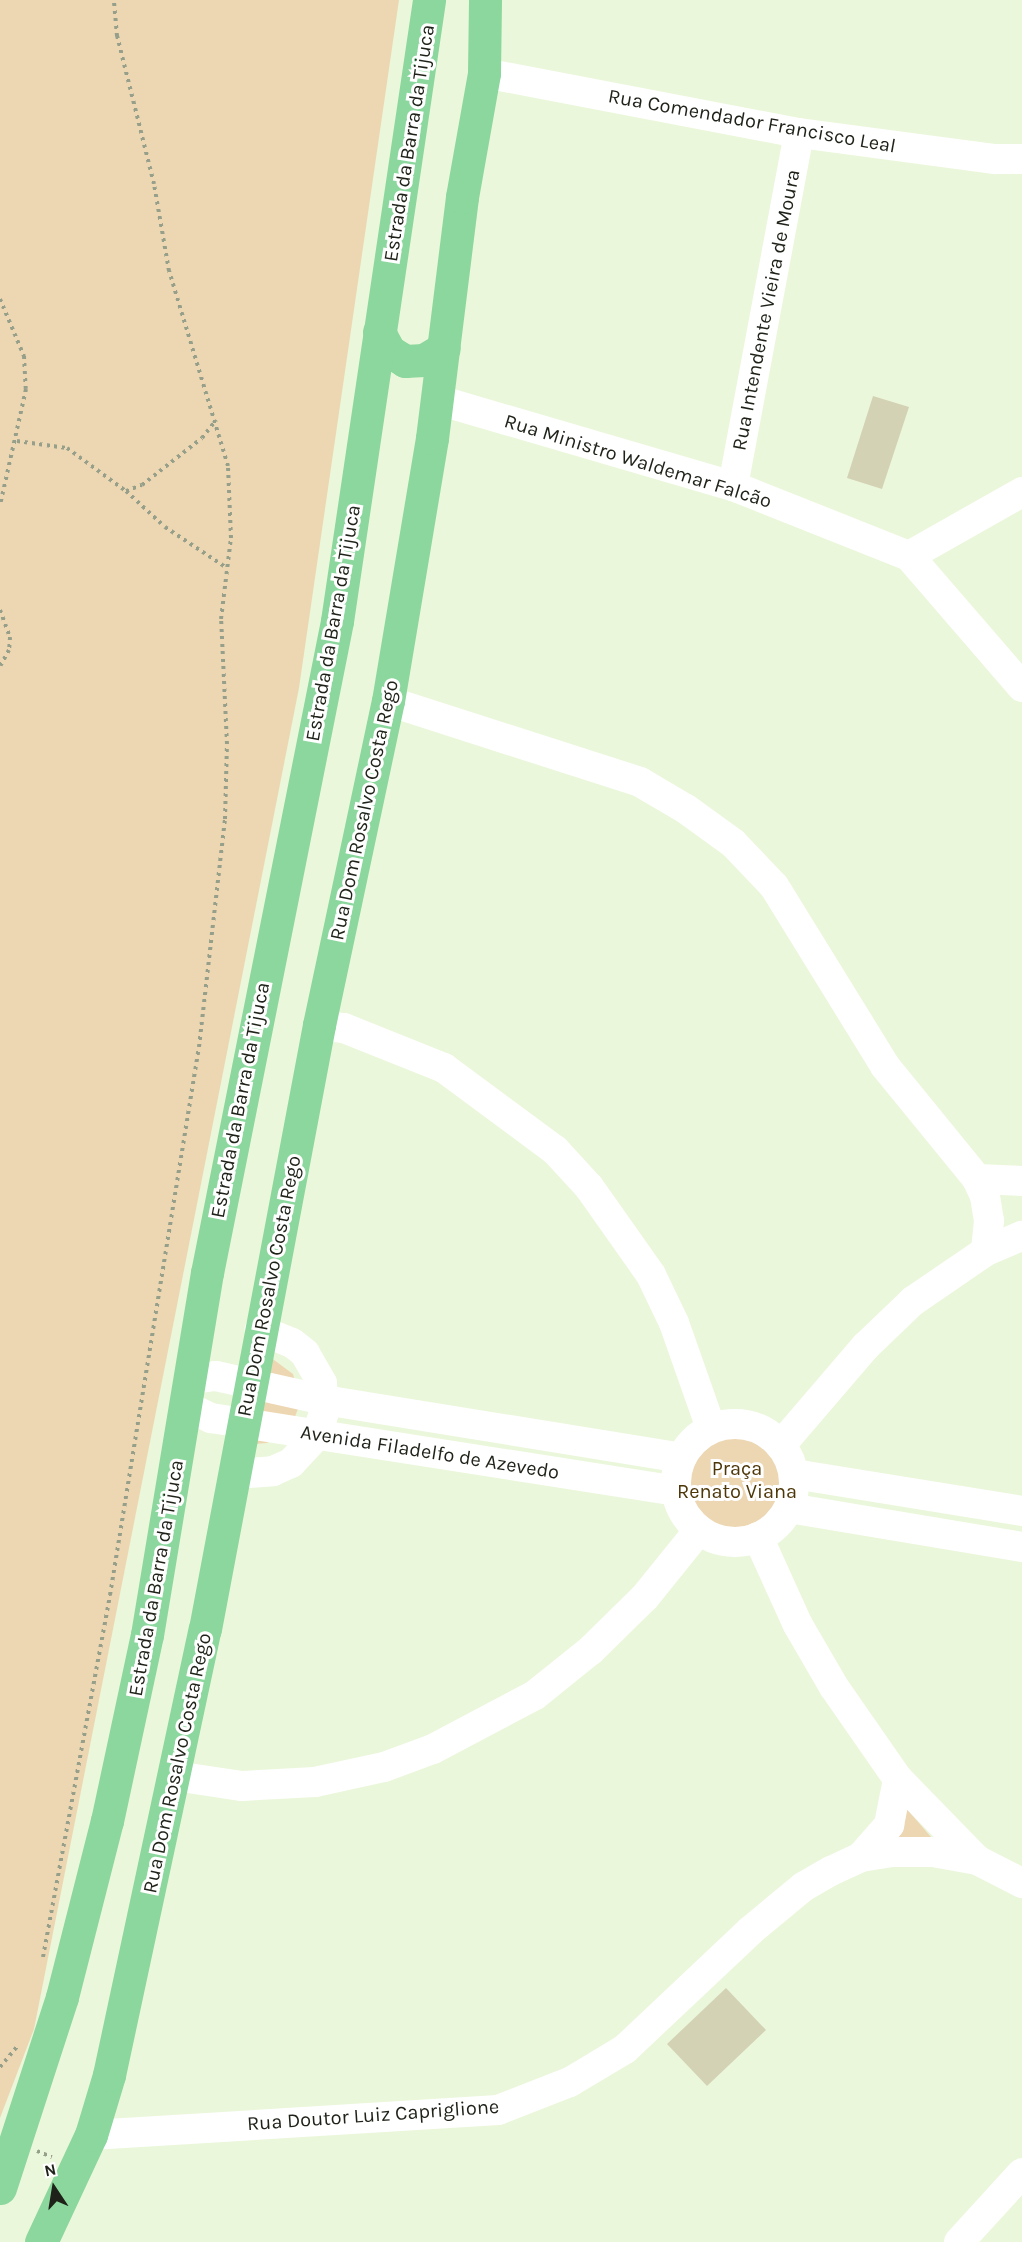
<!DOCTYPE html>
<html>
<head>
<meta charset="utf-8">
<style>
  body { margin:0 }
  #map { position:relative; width:1022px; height:2242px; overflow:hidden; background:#ebf7db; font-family:Karla,sans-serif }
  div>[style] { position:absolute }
  .green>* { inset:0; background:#edd7b2 }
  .round { border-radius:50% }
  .building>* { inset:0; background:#d4d2b5 }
  .path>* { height:4px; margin-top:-2px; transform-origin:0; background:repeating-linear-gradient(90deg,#969f8a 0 3px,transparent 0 7.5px) }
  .minor>* { height:30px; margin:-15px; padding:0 15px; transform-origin:15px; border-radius:15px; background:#fff }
  .minor>.ring { margin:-15px; padding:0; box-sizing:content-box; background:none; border:30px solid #fff; border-radius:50% }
  .major>* { height:33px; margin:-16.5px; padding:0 16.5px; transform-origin:16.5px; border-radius:16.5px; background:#8bd79d }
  span { translate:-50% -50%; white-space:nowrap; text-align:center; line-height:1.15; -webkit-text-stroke:6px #fff; paint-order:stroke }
  .street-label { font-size:20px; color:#1e2218 }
  .park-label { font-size:20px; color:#4d3607 }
  .north { position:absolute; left:24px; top:2158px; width:60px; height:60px; -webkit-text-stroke:4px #fff; paint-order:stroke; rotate:348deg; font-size:16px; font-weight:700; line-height:24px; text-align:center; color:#1e2218 }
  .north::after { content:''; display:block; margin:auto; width:21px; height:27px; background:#1e2218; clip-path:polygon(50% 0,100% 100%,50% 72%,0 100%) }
</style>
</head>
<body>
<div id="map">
  <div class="green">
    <i style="clip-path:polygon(0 0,399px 0,299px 688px,34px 2029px,0 2118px)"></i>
    <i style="clip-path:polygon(270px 1357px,293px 1374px,301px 1401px,291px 1427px,267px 1443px,253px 1444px)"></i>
    <i class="round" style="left:687px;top:1432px;width:98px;height:98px"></i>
    <i style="clip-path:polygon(907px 1809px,937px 1844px,886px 1845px)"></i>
  </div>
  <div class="building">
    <i style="clip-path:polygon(873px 396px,909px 407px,882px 489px,847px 478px)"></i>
    <i style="clip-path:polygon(726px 1988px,766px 2030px,707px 2086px,667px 2044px)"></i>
  </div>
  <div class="path">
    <i style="left:0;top:299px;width:62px;rotate:67.2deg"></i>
    <i style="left:24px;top:356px;width:33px;rotate:87deg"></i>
    <i style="left:26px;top:389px;width:119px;rotate:102.6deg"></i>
    <i style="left:17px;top:441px;width:50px;rotate:8deg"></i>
    <i style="left:67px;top:448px;width:73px;rotate:36.1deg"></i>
    <i style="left:126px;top:491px;width:53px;rotate:42.7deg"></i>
    <i style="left:165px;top:527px;width:74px;rotate:33.5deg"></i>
    <i style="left:126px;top:491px;width:17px;rotate:-21deg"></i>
    <i style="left:142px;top:485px;width:76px;rotate:-38.1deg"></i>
    <i style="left:202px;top:438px;width:23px;rotate:-52deg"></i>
    <i style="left:0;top:610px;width:29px;rotate:70deg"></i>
    <i style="left:10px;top:637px;width:13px;rotate:94deg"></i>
    <i style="left:9px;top:650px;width:18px;rotate:119deg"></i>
    <i style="left:43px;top:1957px;width:368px;rotate:-79.5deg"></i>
    <i style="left:110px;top:1595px;width:555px;rotate:-80.78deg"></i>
    <i style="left:199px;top:1047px;width:229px;rotate:-83.5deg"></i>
    <i style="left:225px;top:819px;width:75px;rotate:-88.5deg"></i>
    <i style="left:227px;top:744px;width:125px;rotate:-92.7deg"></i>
    <i style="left:221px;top:619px;width:82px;rotate:-83deg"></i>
    <i style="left:231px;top:538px;width:72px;rotate:-92.4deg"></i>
    <i style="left:228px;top:466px;width:204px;rotate:-106.8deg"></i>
    <i style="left:169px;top:271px;width:88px;rotate:-99.8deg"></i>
    <i style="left:154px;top:184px;width:153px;rotate:-104deg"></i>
    <i style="left:117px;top:36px;width:36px;rotate:-95deg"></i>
    <i style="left:0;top:2067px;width:26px;rotate:-50deg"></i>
    <i style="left:37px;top:2151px;width:16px;rotate:22deg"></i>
  </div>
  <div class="minor">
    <i style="left:484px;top:73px;width:321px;rotate:10.8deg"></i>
    <i style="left:799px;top:133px;width:198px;rotate:7.6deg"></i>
    <i style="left:995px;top:159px;width:27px"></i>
    <i style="left:438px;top:400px;width:307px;rotate:16.3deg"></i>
    <i style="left:733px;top:486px;width:189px;rotate:21.7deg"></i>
    <i style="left:909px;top:556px;width:173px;rotate:49.2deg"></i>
    <i style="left:733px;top:486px;width:359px;rotate:-79.4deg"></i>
    <i style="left:909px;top:556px;width:130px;rotate:-29.5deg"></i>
    <i style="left:388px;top:701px;width:265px;rotate:17.8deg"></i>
    <i style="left:640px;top:782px;width:53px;rotate:30.4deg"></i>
    <i style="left:686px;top:809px;width:58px;rotate:35.9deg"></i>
    <i style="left:733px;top:843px;width:59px;rotate:46.4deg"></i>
    <i style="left:774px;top:886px;width:211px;rotate:58.3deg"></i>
    <i style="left:885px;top:1066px;width:146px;rotate:50.8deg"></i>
    <i style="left:977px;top:1179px;width:19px;rotate:65deg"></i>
    <i style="left:985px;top:1196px;width:25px;rotate:81deg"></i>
    <i style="left:989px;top:1221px;width:30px;rotate:96deg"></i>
    <i style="left:319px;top:1025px;width:25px;rotate:7deg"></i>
    <i style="left:344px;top:1028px;width:108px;rotate:21.8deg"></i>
    <i style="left:444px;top:1068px;width:138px;rotate:36.5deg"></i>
    <i style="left:555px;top:1150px;width:50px;rotate:47.4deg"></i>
    <i style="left:589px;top:1187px;width:108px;rotate:54.8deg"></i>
    <i style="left:651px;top:1275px;width:53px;rotate:64.4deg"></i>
    <i style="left:674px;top:1323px;width:111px;rotate:70.6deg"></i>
    <i style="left:977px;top:1179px;width:45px;rotate:2.5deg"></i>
    <i style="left:191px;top:1379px;width:25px;rotate:-7deg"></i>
    <i style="left:216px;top:1376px;width:111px;rotate:12.5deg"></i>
    <i style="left:324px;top:1400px;width:362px;rotate:9.2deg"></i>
    <i style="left:186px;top:1406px;width:28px;rotate:26deg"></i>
    <i style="left:211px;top:1418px;width:471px;rotate:8.9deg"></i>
    <i class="ring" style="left:676px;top:1424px;width:88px;height:88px"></i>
    <i style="left:781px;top:1445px;width:130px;rotate:-49.4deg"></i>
    <i style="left:866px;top:1346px;width:65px;rotate:-43.8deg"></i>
    <i style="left:913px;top:1301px;width:88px;rotate:-34.4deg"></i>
    <i style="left:986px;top:1251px;width:39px;rotate:-23deg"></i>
    <i style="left:234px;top:1474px;width:39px;rotate:-4deg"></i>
    <i style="left:273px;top:1471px;width:20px;rotate:-24deg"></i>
    <i style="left:291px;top:1463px;width:38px;rotate:-47deg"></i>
    <i style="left:317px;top:1435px;width:24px;rotate:-73deg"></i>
    <i style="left:324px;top:1412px;width:29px;rotate:-94deg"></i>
    <i style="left:322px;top:1383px;width:34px;rotate:-120deg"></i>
    <i style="left:305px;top:1353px;width:16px;rotate:-142deg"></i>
    <i style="left:292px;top:1343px;width:35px;rotate:-158deg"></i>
    <i style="left:794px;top:1474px;width:231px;rotate:9.2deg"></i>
    <i style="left:789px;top:1508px;width:236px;rotate:9.5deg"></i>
    <i style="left:758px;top:1537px;width:97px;rotate:65.6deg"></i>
    <i style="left:798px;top:1625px;width:72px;rotate:59.9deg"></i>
    <i style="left:834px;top:1687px;width:112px;rotate:55.2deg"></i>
    <i style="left:898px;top:1779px;width:113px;rotate:45.7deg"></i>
    <i style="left:977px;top:1860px;width:51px;rotate:27.1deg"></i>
    <i style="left:175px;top:1776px;width:68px;rotate:8.5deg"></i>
    <i style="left:242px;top:1786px;width:73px;rotate:-3.1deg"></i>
    <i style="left:315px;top:1782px;width:71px;rotate:-12.3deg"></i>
    <i style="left:384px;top:1767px;width:52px;rotate:-20.2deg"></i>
    <i style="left:433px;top:1749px;width:115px;rotate:-27.9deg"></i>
    <i style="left:535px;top:1695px;width:72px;rotate:-38.8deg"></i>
    <i style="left:591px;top:1650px;width:76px;rotate:-44.5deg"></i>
    <i style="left:645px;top:1597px;width:86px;rotate:-51.1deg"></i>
    <i style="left:861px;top:1857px;width:43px;rotate:-48.8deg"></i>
    <i style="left:889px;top:1825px;width:47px;rotate:-78.9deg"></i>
    <i style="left:91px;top:2135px;width:408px;rotate:-3.5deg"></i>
    <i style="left:498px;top:2110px;width:77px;rotate:-21.3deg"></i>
    <i style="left:570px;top:2082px;width:64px;rotate:-31deg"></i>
    <i style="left:625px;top:2049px;width:172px;rotate:-43.3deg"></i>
    <i style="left:750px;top:1931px;width:69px;rotate:-39.7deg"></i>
    <i style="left:803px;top:1887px;width:32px;rotate:-30deg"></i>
    <i style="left:831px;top:1871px;width:33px;rotate:-25deg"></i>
    <i style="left:861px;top:1857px;width:30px;rotate:-9deg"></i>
    <i style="left:891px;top:1852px;width:42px"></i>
    <i style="left:933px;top:1852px;width:45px;rotate:10.3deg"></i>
    <i style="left:959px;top:2242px;width:93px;rotate:-47.6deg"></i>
  </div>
  <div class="major">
    <i style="left:379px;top:332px;width:21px;rotate:62deg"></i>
    <i style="left:389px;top:351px;width:19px;rotate:32deg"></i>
    <i style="left:405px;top:361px;width:19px;rotate:-3deg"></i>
    <i style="left:424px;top:360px;width:23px;rotate:-31deg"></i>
    <i style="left:0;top:2188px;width:201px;rotate:-72deg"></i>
    <i style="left:62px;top:1997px;width:182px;rotate:-75.7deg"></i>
    <i style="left:107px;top:1821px;width:190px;rotate:-77.9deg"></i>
    <i style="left:147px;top:1635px;width:367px;rotate:-80.6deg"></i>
    <i style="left:207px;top:1273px;width:665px;rotate:-78.72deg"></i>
    <i style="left:337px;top:621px;width:628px;rotate:-81.57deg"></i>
    <i style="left:41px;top:2242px;width:118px;rotate:-65deg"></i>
    <i style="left:91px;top:2135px;width:63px;rotate:-73.3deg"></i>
    <i style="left:109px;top:2075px;width:456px;rotate:-77.9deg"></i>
    <i style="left:205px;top:1629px;width:615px;rotate:-79.31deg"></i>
    <i style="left:319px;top:1025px;width:331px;rotate:-78deg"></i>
    <i style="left:388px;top:701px;width:267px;rotate:-80.5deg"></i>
    <i style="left:432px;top:438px;width:243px;rotate:-82.9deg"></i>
    <i style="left:462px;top:197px;width:126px;rotate:-79.9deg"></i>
    <i style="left:484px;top:73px;width:73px;rotate:-89.2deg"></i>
  </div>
  <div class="street-label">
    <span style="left:752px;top:121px;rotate:10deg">Rua Comendador Francisco Leal</span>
    <span style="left:409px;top:143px;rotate:-81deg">Estrada da Barra da Tijuca</span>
    <span style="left:766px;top:310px;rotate:-79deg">Rua Intendente Vieira de Moura</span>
    <span style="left:638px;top:461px;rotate:17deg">Rua Ministro Waldemar Falcão</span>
    <span style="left:333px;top:623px;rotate:-80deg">Estrada da Barra da Tijuca</span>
    <span style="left:364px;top:810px;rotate:-78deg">Rua Dom Rosalvo Costa Rego</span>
    <span style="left:240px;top:1100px;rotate:-79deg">Estrada da Barra da Tijuca</span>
    <span style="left:269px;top:1286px;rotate:-79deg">Rua Dom Rosalvo Costa Rego</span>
    <span style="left:430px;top:1452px;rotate:9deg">Avenida Filadelfo de Azevedo</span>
    <span style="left:156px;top:1578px;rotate:-80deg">Estrada da Barra da Tijuca</span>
    <span style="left:177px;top:1763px;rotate:-78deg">Rua Dom Rosalvo Costa Rego</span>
    <span style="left:373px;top:2115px;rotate:-4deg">Rua Doutor Luiz Capriglione</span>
  </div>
  <div class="park-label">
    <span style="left:737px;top:1480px">Praça<br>Renato Viana</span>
  </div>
  <div class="north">N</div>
</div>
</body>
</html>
